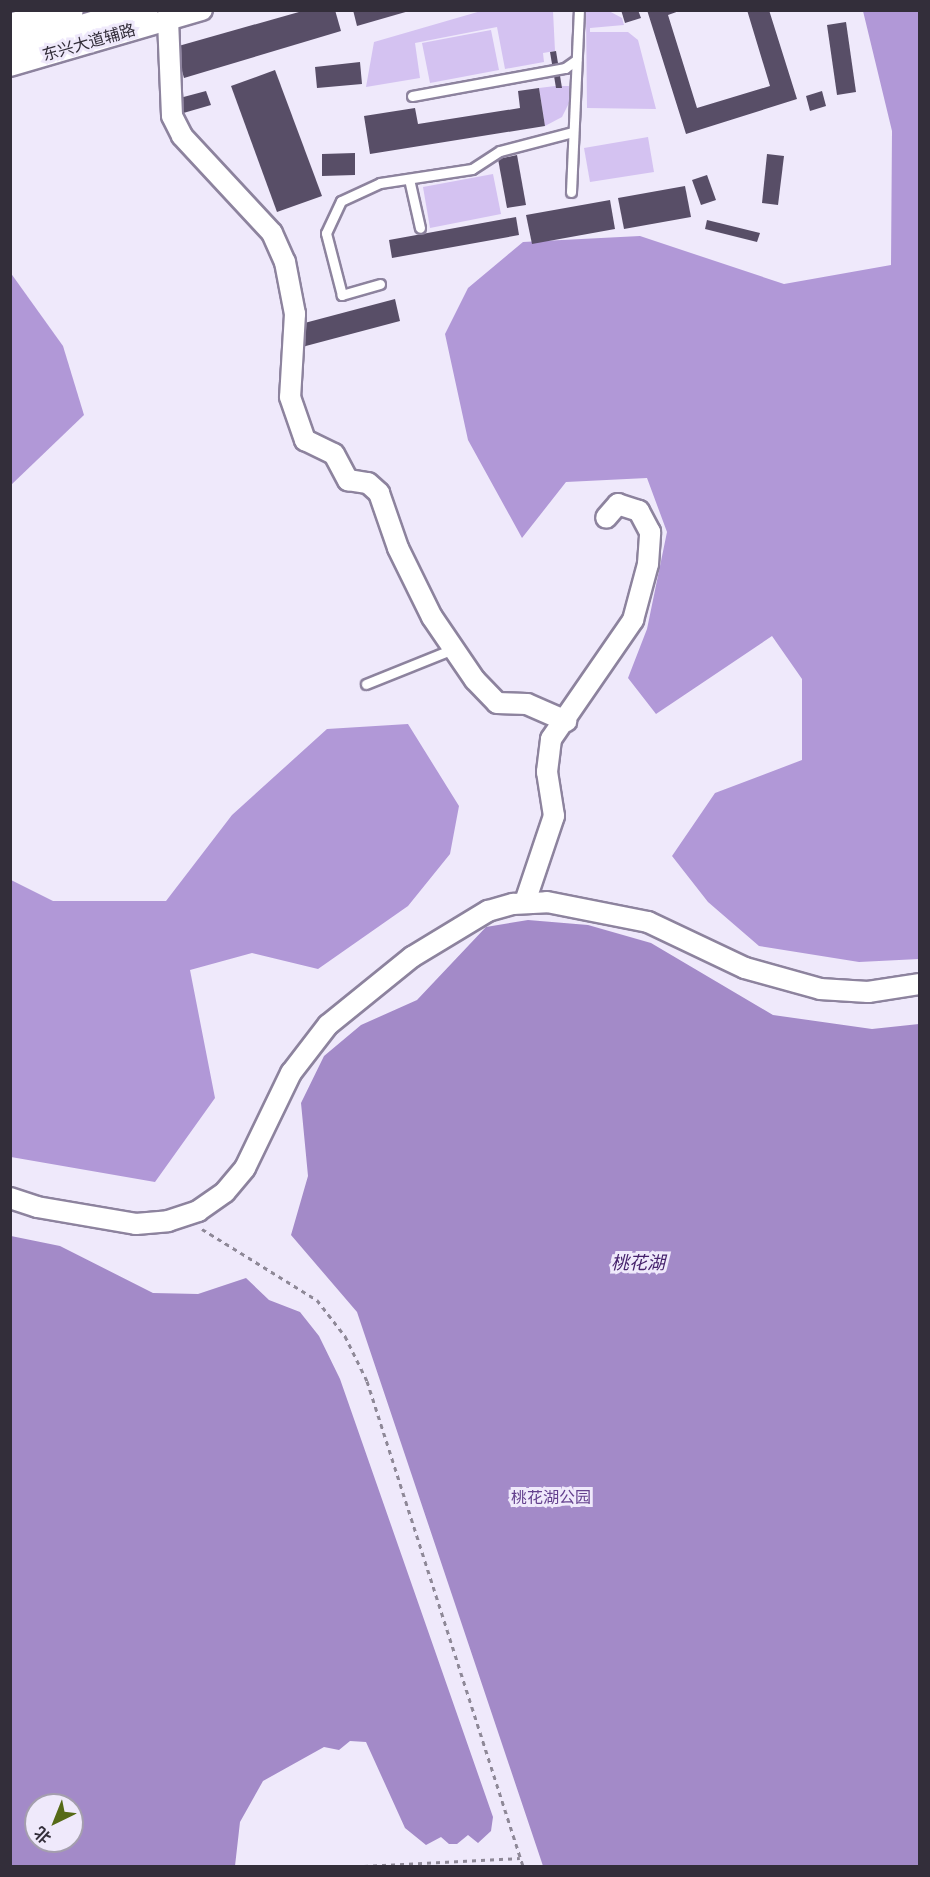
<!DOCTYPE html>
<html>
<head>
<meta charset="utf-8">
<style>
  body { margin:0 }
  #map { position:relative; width:930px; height:1877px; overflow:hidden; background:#efe9fb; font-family:Karla,"Noto Sans SC",sans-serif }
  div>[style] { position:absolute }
  .green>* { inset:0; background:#d4c2f1 }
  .forest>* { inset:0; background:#b198d7 }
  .water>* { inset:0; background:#a38ac8 }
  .building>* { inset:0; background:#584e67 }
  .path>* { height:3px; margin-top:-1.5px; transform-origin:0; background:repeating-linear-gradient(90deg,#8e8897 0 4.5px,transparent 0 9px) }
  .roads { filter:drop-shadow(2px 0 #8d839e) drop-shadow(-2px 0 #8d839e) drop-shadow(0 2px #8d839e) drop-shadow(0 -2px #8d839e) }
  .lane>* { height:9px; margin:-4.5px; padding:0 4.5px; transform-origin:4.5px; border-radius:4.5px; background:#fff }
  .street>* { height:20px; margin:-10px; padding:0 10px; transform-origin:10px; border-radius:10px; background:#fff }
  .secondary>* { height:27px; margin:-13.5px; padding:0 13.5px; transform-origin:13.5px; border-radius:13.5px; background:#fff }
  span { translate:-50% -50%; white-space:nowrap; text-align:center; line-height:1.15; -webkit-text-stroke:6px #efe9fb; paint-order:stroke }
  .street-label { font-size:16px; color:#332e3a }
  .park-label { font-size:16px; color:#64418e }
  .water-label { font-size:18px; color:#46226c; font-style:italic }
  .frame { position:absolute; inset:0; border:12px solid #332e3a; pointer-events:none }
  .north { position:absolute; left:24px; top:1793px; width:60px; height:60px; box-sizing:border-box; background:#efe9fb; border:2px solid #a49eae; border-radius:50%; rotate:223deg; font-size:16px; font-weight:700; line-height:24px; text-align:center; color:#332e3a }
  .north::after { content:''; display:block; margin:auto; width:21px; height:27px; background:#566a17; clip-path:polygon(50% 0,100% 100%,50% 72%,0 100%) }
</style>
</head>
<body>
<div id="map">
  <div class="green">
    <i style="clip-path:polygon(481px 11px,553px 11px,555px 51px,543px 53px,544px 62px,505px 69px,497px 27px,415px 43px,420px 78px,366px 87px,374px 42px)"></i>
    <i style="clip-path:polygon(586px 11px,609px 11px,622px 18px,624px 25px,590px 28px,590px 32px,628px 32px,638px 40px,656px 109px,587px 108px)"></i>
    <i style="clip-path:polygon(491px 30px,499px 70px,430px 83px,422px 43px)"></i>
    <i style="clip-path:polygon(555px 86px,569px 86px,569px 103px,562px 117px,545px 126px,539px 88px)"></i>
    <i style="clip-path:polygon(648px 137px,654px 172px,590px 182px,584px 148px)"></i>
    <i style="clip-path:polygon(493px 174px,501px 214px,430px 228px,423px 187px)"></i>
  </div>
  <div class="forest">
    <i style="clip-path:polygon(863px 11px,919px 11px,919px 959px,859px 962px,759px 946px,708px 902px,672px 856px,715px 793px,802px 760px,802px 679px,772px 636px,656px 714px,628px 678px,647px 629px,667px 532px,647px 478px,566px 482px,522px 538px,468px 440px,445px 334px,468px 288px,523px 242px,640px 236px,784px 284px,891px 265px,892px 131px)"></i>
    <i style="clip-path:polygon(10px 272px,63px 346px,84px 415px,11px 485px)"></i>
    <i style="clip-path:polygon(408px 724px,459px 806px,450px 854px,408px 906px,318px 969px,252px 953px,190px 970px,215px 1098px,155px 1182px,11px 1157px,11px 880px,53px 901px,166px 901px,232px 815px,327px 729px)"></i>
  </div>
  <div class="water">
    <i style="clip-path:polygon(528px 920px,588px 925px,651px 943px,773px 1015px,872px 1029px,919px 1024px,919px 1866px,543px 1866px,357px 1312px,291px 1235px,308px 1176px,301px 1103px,324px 1056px,361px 1025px,417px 1000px,486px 927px)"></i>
    <i style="clip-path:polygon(evenodd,11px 1236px,60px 1246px,153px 1293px,198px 1294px,246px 1278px,269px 1300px,300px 1312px,319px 1336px,340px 1379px,493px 1817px,491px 1831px,478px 1843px,468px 1835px,457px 1844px,449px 1844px,441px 1837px,426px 1845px,405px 1828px,366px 1742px,350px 1741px,339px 1750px,324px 1747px,263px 1781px,240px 1822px,235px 1866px,11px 1866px,11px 1236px,36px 1805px,72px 1805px,72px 1841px,36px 1841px,36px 1805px)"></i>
  </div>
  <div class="building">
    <i style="clip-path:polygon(306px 10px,335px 10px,341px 31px,184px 78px,175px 47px)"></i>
    <i style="clip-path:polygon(353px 10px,409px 10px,409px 11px,357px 26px)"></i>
    <i style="clip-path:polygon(621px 10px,638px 10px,641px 18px,625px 23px)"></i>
    <i style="clip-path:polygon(647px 10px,682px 10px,668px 15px,697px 108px,770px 86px,747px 10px,769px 10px,797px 99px,686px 134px)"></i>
    <i style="clip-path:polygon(846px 22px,856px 92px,837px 95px,827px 25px)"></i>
    <i style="clip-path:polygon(556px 51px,562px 88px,556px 88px,550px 52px)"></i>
    <i style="clip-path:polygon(360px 62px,362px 84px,317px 88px,315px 67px)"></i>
    <i style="clip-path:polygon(275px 70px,322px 196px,277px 212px,231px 86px)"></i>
    <i style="clip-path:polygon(539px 88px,545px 126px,370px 154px,364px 116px,415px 108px,418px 124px,520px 108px,518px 91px)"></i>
    <i style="clip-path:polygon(206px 91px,211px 105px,180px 114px,176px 99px)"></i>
    <i style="clip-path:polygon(822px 91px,826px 106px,810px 111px,806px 96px)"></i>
    <i style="clip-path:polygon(355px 153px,355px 175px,322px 176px,322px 154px)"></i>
    <i style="clip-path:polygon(767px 154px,784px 156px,778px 205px,762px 203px)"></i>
    <i style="clip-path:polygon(517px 155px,526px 205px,507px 208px,498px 159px)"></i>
    <i style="clip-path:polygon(707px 175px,716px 200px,701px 205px,692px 180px)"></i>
    <i style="clip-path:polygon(685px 186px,691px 217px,624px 229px,618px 198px)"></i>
    <i style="clip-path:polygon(610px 200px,615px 229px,532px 244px,526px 215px)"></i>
    <i style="clip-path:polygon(516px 217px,519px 235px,392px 258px,389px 240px)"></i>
    <i style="clip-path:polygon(707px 220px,760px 233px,757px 242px,705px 229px)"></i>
    <i style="clip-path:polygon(395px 299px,400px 321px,302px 347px,297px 325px)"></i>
  </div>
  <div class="path">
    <i style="left:202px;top:1229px;width:135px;rotate:31.7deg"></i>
    <i style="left:317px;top:1300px;width:46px;rotate:52.1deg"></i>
    <i style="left:345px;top:1336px;width:50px;rotate:63.9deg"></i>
    <i style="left:367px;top:1381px;width:509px;rotate:72.17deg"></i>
    <i style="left:364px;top:1866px;width:156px;rotate:-2.9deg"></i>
  </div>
  <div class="roads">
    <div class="lane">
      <i style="left:412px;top:96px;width:156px;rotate:-10.4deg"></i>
      <i style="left:565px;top:68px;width:14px;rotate:-36deg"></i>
      <i style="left:409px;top:179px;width:50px;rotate:77.3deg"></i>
      <i style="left:571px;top:192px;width:182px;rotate:-87.5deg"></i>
      <i style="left:380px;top:284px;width:40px;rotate:164deg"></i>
      <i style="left:342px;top:295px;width:64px;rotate:-104.5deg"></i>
      <i style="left:326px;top:233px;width:35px;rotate:-65deg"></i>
      <i style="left:341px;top:201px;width:43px;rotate:-24.8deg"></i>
      <i style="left:380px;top:183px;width:93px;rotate:-8.7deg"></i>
      <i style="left:472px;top:169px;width:33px;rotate:-33deg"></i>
      <i style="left:500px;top:151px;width:75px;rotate:-14.6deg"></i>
      <i style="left:366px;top:684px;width:94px;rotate:-21.9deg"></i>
    </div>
    <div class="street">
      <i style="left:168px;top:20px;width:96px;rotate:87.6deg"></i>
      <i style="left:172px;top:116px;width:22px;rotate:63deg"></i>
      <i style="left:182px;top:136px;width:132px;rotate:47.1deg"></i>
      <i style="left:272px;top:233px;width:32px;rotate:66deg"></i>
      <i style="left:285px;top:262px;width:53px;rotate:79.1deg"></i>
      <i style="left:295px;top:314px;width:83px;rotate:93.4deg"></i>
      <i style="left:290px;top:397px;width:46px;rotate:70.8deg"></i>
      <i style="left:305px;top:440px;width:32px;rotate:26deg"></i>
      <i style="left:334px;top:454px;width:30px;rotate:62deg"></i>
      <i style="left:348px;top:480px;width:20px;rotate:9deg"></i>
      <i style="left:368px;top:483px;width:15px;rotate:42deg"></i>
      <i style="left:379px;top:493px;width:58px;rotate:70.9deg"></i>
      <i style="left:398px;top:548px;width:77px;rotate:63.8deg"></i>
      <i style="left:432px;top:617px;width:76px;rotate:55.7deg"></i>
      <i style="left:475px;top:680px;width:32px;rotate:46deg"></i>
      <i style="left:497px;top:703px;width:30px;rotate:2deg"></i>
      <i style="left:527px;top:704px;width:43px;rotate:23.6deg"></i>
      <i style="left:10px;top:66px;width:200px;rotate:-16.3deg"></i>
      <i style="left:525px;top:902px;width:91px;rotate:-71.4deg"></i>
      <i style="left:554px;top:816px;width:45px;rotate:-99deg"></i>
      <i style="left:547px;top:772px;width:33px;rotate:-83deg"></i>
      <i style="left:551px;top:739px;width:145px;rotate:-55.4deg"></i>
      <i style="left:633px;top:620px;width:58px;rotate:-75deg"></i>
      <i style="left:648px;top:564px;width:32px;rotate:-86deg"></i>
      <i style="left:650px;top:532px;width:24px;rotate:-118deg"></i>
      <i style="left:639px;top:511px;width:22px;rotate:-162deg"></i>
      <i style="left:618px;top:504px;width:18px;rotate:131deg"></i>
      <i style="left:10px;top:1198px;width:28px;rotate:18deg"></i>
      <i style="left:37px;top:1207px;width:100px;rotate:9.7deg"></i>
      <i style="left:136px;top:1224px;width:32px;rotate:-5deg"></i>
      <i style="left:168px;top:1221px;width:32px;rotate:-18deg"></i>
      <i style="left:198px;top:1211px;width:33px;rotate:-35deg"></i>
      <i style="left:225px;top:1192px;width:31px;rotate:-50deg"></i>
      <i style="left:245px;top:1168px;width:106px;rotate:-64.2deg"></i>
      <i style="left:291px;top:1073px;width:61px;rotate:-52.4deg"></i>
      <i style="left:328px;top:1025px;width:108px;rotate:-39deg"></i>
      <i style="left:412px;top:957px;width:89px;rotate:-31.2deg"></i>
      <i style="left:488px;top:911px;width:26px;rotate:-16deg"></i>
      <i style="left:513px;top:904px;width:34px;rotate:-3deg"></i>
      <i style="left:547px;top:902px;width:103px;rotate:11.2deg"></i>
      <i style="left:648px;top:922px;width:107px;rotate:25.4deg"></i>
      <i style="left:745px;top:968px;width:78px;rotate:15.6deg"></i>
      <i style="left:820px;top:989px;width:48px;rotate:3.6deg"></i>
      <i style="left:868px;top:992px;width:53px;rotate:-8.7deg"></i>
    </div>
    <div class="secondary">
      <i style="left:10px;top:27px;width:61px;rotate:-16.1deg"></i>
      <i style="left:10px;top:49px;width:139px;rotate:-16.3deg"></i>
    </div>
  </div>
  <div class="street-label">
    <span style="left:89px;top:43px;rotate:-16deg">东兴大道辅路</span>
  </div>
  <div class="park-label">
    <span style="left:551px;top:1498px">桃花湖公园</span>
  </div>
  <div class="water-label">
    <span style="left:638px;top:1263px">桃花湖</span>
  </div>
  <div class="frame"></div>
  <div class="north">北</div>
</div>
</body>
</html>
